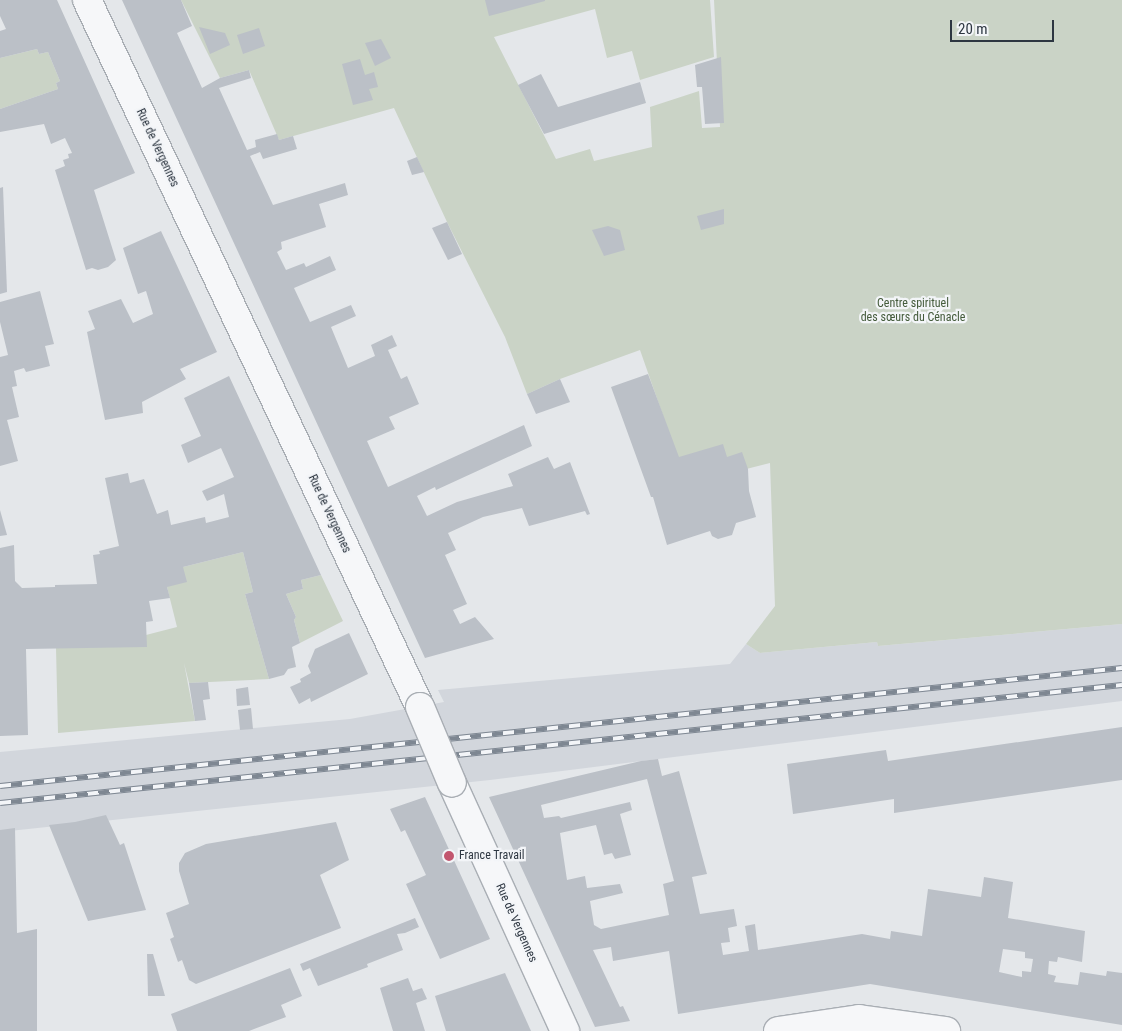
<!DOCTYPE html>
<html>
<head>
<meta charset="utf-8">
<style>
  body { margin:0 }
  #map { position:relative; width:1122px; height:1031px; overflow:hidden; background:#e4e7ea; font-family:"Roboto Condensed",sans-serif }
  div>[style] { position:absolute }
  .built>* { inset:0; background:#d2d6dc }
  .green>* { inset:0; background:#cad3c6 }
  .building>* { inset:0; background:#bbc0c7 }
  .roads { filter:drop-shadow(1px 0 #a9aeb4) drop-shadow(-1px 0 #a9aeb4) drop-shadow(0 1px #a9aeb4) drop-shadow(0 -1px #a9aeb4) }
  .minor>* { height:28px; margin:-14px; padding:0 14px; transform-origin:14px; border-radius:14px; background:#f6f7f9 }
  .rail>* { height:5.5px; margin-top:-2.75px; transform-origin:0; background:repeating-linear-gradient(90deg,#f3f5f8 0 11px,#7e8792 0 22px); box-sizing:border-box; border-block:1px solid #7e8792 }
  .bridges { filter:drop-shadow(1px 0 #a9aeb4) drop-shadow(-1px 0 #a9aeb4) drop-shadow(0 1px #a9aeb4) drop-shadow(0 -1px #a9aeb4) }
  .minor-bridge>* { height:28px; margin:-14px; padding:0 14px; transform-origin:14px; border-radius:14px; background:#f6f7f9 }
  .dots>* { width:14px; height:14px; translate:-50% -50%; box-sizing:border-box; border:2px solid #f3f5f8; border-radius:50% }
  span { translate:-50% -50%; white-space:nowrap; text-align:center; line-height:1.15; -webkit-text-stroke:4.5px #f3f5f8; paint-order:stroke }
  .street-label { font-size:12px; color:#2d3641 }
  .park-label { font-size:12px; color:#445b3b }
  .poi-label { font-size:12px; color:#2d3641 }
  .left { translate:0 -50%; text-align:left }
  .scale { position:absolute; left:950px; top:20px; width:104px; height:22px; box-sizing:border-box; border:2px solid #2d3641; border-top:0; padding-left:6px; font-size:15px; line-height:18px; white-space:nowrap; color:#2d3641; -webkit-text-stroke:4px #f3f5f8; paint-order:stroke }
</style>
</head>
<body>
<div id="map">
  <div class="built">
    <i style="clip-path:polygon(1122px 624px,1122px 701px,490px 780px,0 832px,0 752px,350px 719px,444px 702px,438px 690px,730px 664px,746px 644px,760px 653px,877px 642px,878px 646px)"></i>
  </div>
  <div class="green">
    <i style="clip-path:polygon(181px 0,710px 0,714px 57px,640px 80px,632px 51px,607px 58px,595px 9px,494px 37px,556px 159px,590px 149px,594px 161px,652px 147px,650px 107px,699px 91px,702px 128px,720px 127px,714px 0,1122px 0,1122px 624px,878px 646px,877px 642px,760px 653px,746px 644px,775px 606px,770px 463px,687px 484px,640px 350px,560px 379px,527px 394px,505px 337px,447px 222px,394px 108px,279px 140px,249px 70px,220px 78px)"></i>
    <i style="clip-path:polygon(37px 49px,39px 54px,48px 52px,60px 81px,56px 83px,58px 89px,0 109px,0 58px)"></i>
    <i style="clip-path:polygon(243px 552px,253px 592px,245px 594px,269px 679px,189px 683px,184px 663px,195px 721px,58px 733px,56px 648px,146px 635px,177px 627px,167px 587px,183px 567px)"></i>
    <i style="clip-path:polygon(321px 575px,343px 621px,300px 643px,294px 620px,296px 617px,286px 594px,303px 589px,301px 580px)"></i>
  </div>
  <div class="building">
    <i style="clip-path:polygon(0 0,57px 0,135px 173px,94px 190px,116px 260px,108px 267px,98px 270px,92px 268px,86px 270px,55px 170px,65px 166px,63px 160px,69px 158px,68px 154px,72px 153px,65px 138px,51px 144px,44px 124px,0 132px,0 109px,58px 89px,56px 83px,60px 81px,48px 52px,39px 54px,37px 49px,0 58px,0 31px,6px 29px,0 16px)"></i>
    <i style="clip-path:polygon(122px 0,181px 0,192px 26px,177px 33px,202px 88px,220px 78px,249px 70px,251px 78px,219px 88px,247px 150px,256px 147px,255px 140px,277px 134px,279px 140px,293px 136px,297px 149px,263px 159px,260px 152px,250px 156px,273px 205px,345px 183px,348px 195px,319px 204px,326px 227px,281px 242px,282px 249px,277px 252px,286px 270px,304px 263px,306px 267px,330px 256px,336px 270px,294px 288px,310px 322px,351px 305px,356px 316px,331px 327px,348px 368px,375px 356px,371px 345px,392px 335px,397px 346px,388px 350px,401px 379px,407px 376px,419px 404px,389px 417px,395px 429px,367px 441px,388px 487px,524px 425px,532px 446px,436px 490px,435px 487px,417px 496px,427px 516px,457px 502px,513px 486px,508px 474px,548px 457px,554px 469px,570px 462px,590px 514px,587px 515px,585px 511px,529px 526px,522px 508px,483px 517px,448px 533px,456px 550px,445px 555px,467px 604px,453px 610px,460px 624px,475px 617px,494px 639px,425px 658px)"></i>
    <i style="clip-path:polygon(485px 0,545px 0,545px 1px,489px 16px)"></i>
    <i style="clip-path:polygon(199px 27px,225px 33px,230px 45px,210px 54px)"></i>
    <i style="clip-path:polygon(259px 28px,265px 46px,243px 54px,237px 35px)"></i>
    <i style="clip-path:polygon(381px 39px,391px 58px,375px 66px,365px 43px)"></i>
    <i style="clip-path:polygon(721px 57px,724px 123px,705px 124px,702px 87px,697px 87px,695px 65px)"></i>
    <i style="clip-path:polygon(360px 59px,365px 75px,374px 72px,378px 87px,369px 89px,373px 100px,353px 105px,342px 64px)"></i>
    <i style="clip-path:polygon(541px 74px,558px 107px,640px 82px,646px 103px,544px 134px,518px 85px)"></i>
    <i style="clip-path:polygon(417px 157px,424px 172px,412px 175px,407px 161px)"></i>
    <i style="clip-path:polygon(3px 187px,7px 292px,0 294px,0 188px)"></i>
    <i style="clip-path:polygon(724px 209px,724px 224px,701px 230px,697px 216px)"></i>
    <i style="clip-path:polygon(447px 222px,462px 254px,448px 260px,432px 228px)"></i>
    <i style="clip-path:polygon(608px 226px,620px 230px,625px 250px,604px 256px,592px 230px)"></i>
    <i style="clip-path:polygon(161px 231px,217px 352px,180px 369px,186px 379px,142px 402px,143px 413px,105px 420px,87px 332px,95px 329px,88px 311px,121px 299px,133px 323px,153px 314px,146px 291px,138px 294px,123px 248px)"></i>
    <i style="clip-path:polygon(40px 291px,54px 344px,45px 346px,50px 366px,26px 372px,24px 368px,14px 371px,17px 386px,12px 387px,19px 417px,7px 420px,18px 461px,0 466px,0 357px,8px 355px,0 322px,0 302px)"></i>
    <i style="clip-path:polygon(648px 374px,679px 457px,723px 444px,727px 457px,742px 452px,748px 469px,749px 491px,756px 517px,736px 523px,732px 535px,718px 539px,712px 536px,710px 531px,667px 545px,653px 497px,651px 497px,611px 387px)"></i>
    <i style="clip-path:polygon(229px 376px,321px 575px,301px 580px,303px 589px,286px 594px,296px 617px,294px 620px,300px 643px,292px 647px,296px 667px,288px 669px,284px 675px,269px 679px,245px 594px,253px 592px,243px 552px,183px 567px,187px 582px,167px 587px,170px 598px,149px 601px,153px 621px,146px 622px,147px 647px,26px 649px,28px 735px,0 736px,0 548px,14px 545px,15px 581px,22px 588px,55px 587px,55px 585px,97px 584px,93px 555px,100px 554px,99px 551px,119px 546px,105px 478px,128px 473px,130px 483px,144px 479px,157px 514px,168px 510px,171px 525px,205px 517px,206px 523px,229px 517px,224px 494px,207px 501px,202px 491px,234px 477px,221px 448px,188px 463px,181px 445px,201px 436px,184px 398px)"></i>
    <i style="clip-path:polygon(560px 379px,570px 402px,536px 414px,527px 394px)"></i>
    <i style="clip-path:polygon(0 510px,7px 535px,0 536px)"></i>
    <i style="clip-path:polygon(349px 633px,368px 674px,311px 702px,310px 698px,299px 704px,290px 687px,301px 682px,300px 679px,311px 673px,308px 666px,315px 649px)"></i>
    <i style="clip-path:polygon(208px 682px,210px 699px,203px 700px,206px 720px,195px 721px,189px 683px)"></i>
    <i style="clip-path:polygon(248px 687px,250px 705px,237px 706px,236px 689px)"></i>
    <i style="clip-path:polygon(251px 708px,253px 729px,240px 730px,238px 710px)"></i>
    <i style="clip-path:polygon(1122px 727px,1122px 780px,894px 813px,894px 799px,793px 814px,787px 764px,886px 750px,888px 761px)"></i>
    <i style="clip-path:polygon(evenodd,658px 759px,662px 776px,679px 771px,707px 874px,692px 877px,700px 914px,734px 909px,737px 926px,728px 928px,730px 942px,721px 943px,723px 955px,749px 951px,745px 926px,755px 924px,758px 950px,862px 934px,890px 939px,891px 931px,922px 936px,928px 889px,981px 897px,984px 877px,1013px 882px,1008px 918px,1085px 931px,1082px 962px,1058px 957px,1057px 962px,1049px 961px,1048px 974px,1056px 976px,1054px 982px,1078px 985px,1080px 972px,1106px 976px,1107px 971px,1122px 973px,1122px 1025px,870px 984px,678px 1014px,669px 951px,613px 961px,611px 947px,593px 950px,620px 1007px,623px 1006px,630px 1021px,595px 1027px,489px 797px,641px 761px,658px 759px,647px 779px,674px 881px,663px 884px,669px 915px,601px 929px,594px 925px,590px 901px,623px 893px,620px 884px,587px 888px,585px 876px,567px 880px,560px 833px,596px 825px,604px 855px,612px 853px,615px 859px,631px 855px,620px 814px,632px 810px,630px 802px,561px 818px,559px 816px,544px 818px,541px 805px,647px 779px,658px 759px,1003px 949px,1025px 952px,1025px 958px,1033px 959px,1031px 972px,1022px 971px,1022px 977px,999px 972px,1003px 949px)"></i>
    <i style="clip-path:polygon(425px 797px,490px 939px,440px 959px,406px 884px,426px 875px,405px 830px,401px 832px,390px 809px)"></i>
    <i style="clip-path:polygon(106px 815px,120px 845px,124px 843px,146px 910px,88px 921px,49px 825px,75px 822px)"></i>
    <i style="clip-path:polygon(336px 822px,349px 860px,320px 875px,341px 928px,196px 984px,189px 980px,182px 960px,178px 962px,170px 939px,174px 937px,166px 913px,189px 904px,179px 871px,179px 863px,185px 853px,206px 844px)"></i>
    <i style="clip-path:polygon(15px 828px,17px 933px,37px 929px,37px 1031px,0 1031px,0 830px)"></i>
    <i style="clip-path:polygon(415px 918px,419px 927px,405px 933px,397px 934px,403px 950px,367px 964px,368px 967px,318px 986px,310px 968px,303px 971px,300px 964px)"></i>
    <i style="clip-path:polygon(147px 954px,153px 954px,165px 996px,148px 996px)"></i>
    <i style="clip-path:polygon(290px 968px,302px 996px,281px 1005px,286px 1017px,249px 1031px,177px 1031px,171px 1014px)"></i>
    <i style="clip-path:polygon(505px 973px,531px 1031px,446px 1031px,435px 996px)"></i>
    <i style="clip-path:polygon(408px 978px,413px 991px,422px 988px,427px 999px,416px 1003px,425px 1031px,393px 1031px,380px 988px)"></i>
  </div>
  <div class="roads">
    <div class="minor">
      <i style="left:87px;top:0;width:781px;rotate:64.78deg"></i>
      <i style="left:452px;top:783px;width:273px;rotate:65.5deg"></i>
      <i style="left:778px;top:1031px;width:82px;rotate:-8.4deg"></i>
      <i style="left:859px;top:1019px;width:88px;rotate:7.9deg"></i>
    </div>
  </div>
  <div class="rail">
    <i style="left:0;top:786px;width:1128px;rotate:-6deg"></i>
    <i style="left:0;top:803px;width:1128px;rotate:-6deg"></i>
  </div>
  <div class="bridges">
    <div class="minor-bridge">
      <i style="left:420px;top:707px;width:82px;rotate:67.2deg"></i>
    </div>
  </div>
  <div class="dots">
    <i style="left:449px;top:856px;background:#c2566e"></i>
  </div>
  <div class="street-label">
    <span style="left:157px;top:148px;rotate:65deg">Rue de Vergennes</span>
    <span style="left:329px;top:514px;rotate:65deg">Rue de Vergennes</span>
    <span style="left:516px;top:923px;rotate:66deg">Rue de Vergennes</span>
  </div>
  <div class="park-label">
    <span style="left:913px;top:311px">Centre spirituel<br>des sœurs du Cénacle</span>
  </div>
  <div class="poi-label">
    <span class="left" style="left:459px;top:856px">France Travail</span>
  </div>
  <div class="scale">20 m</div>
</div>
</body>
</html>
